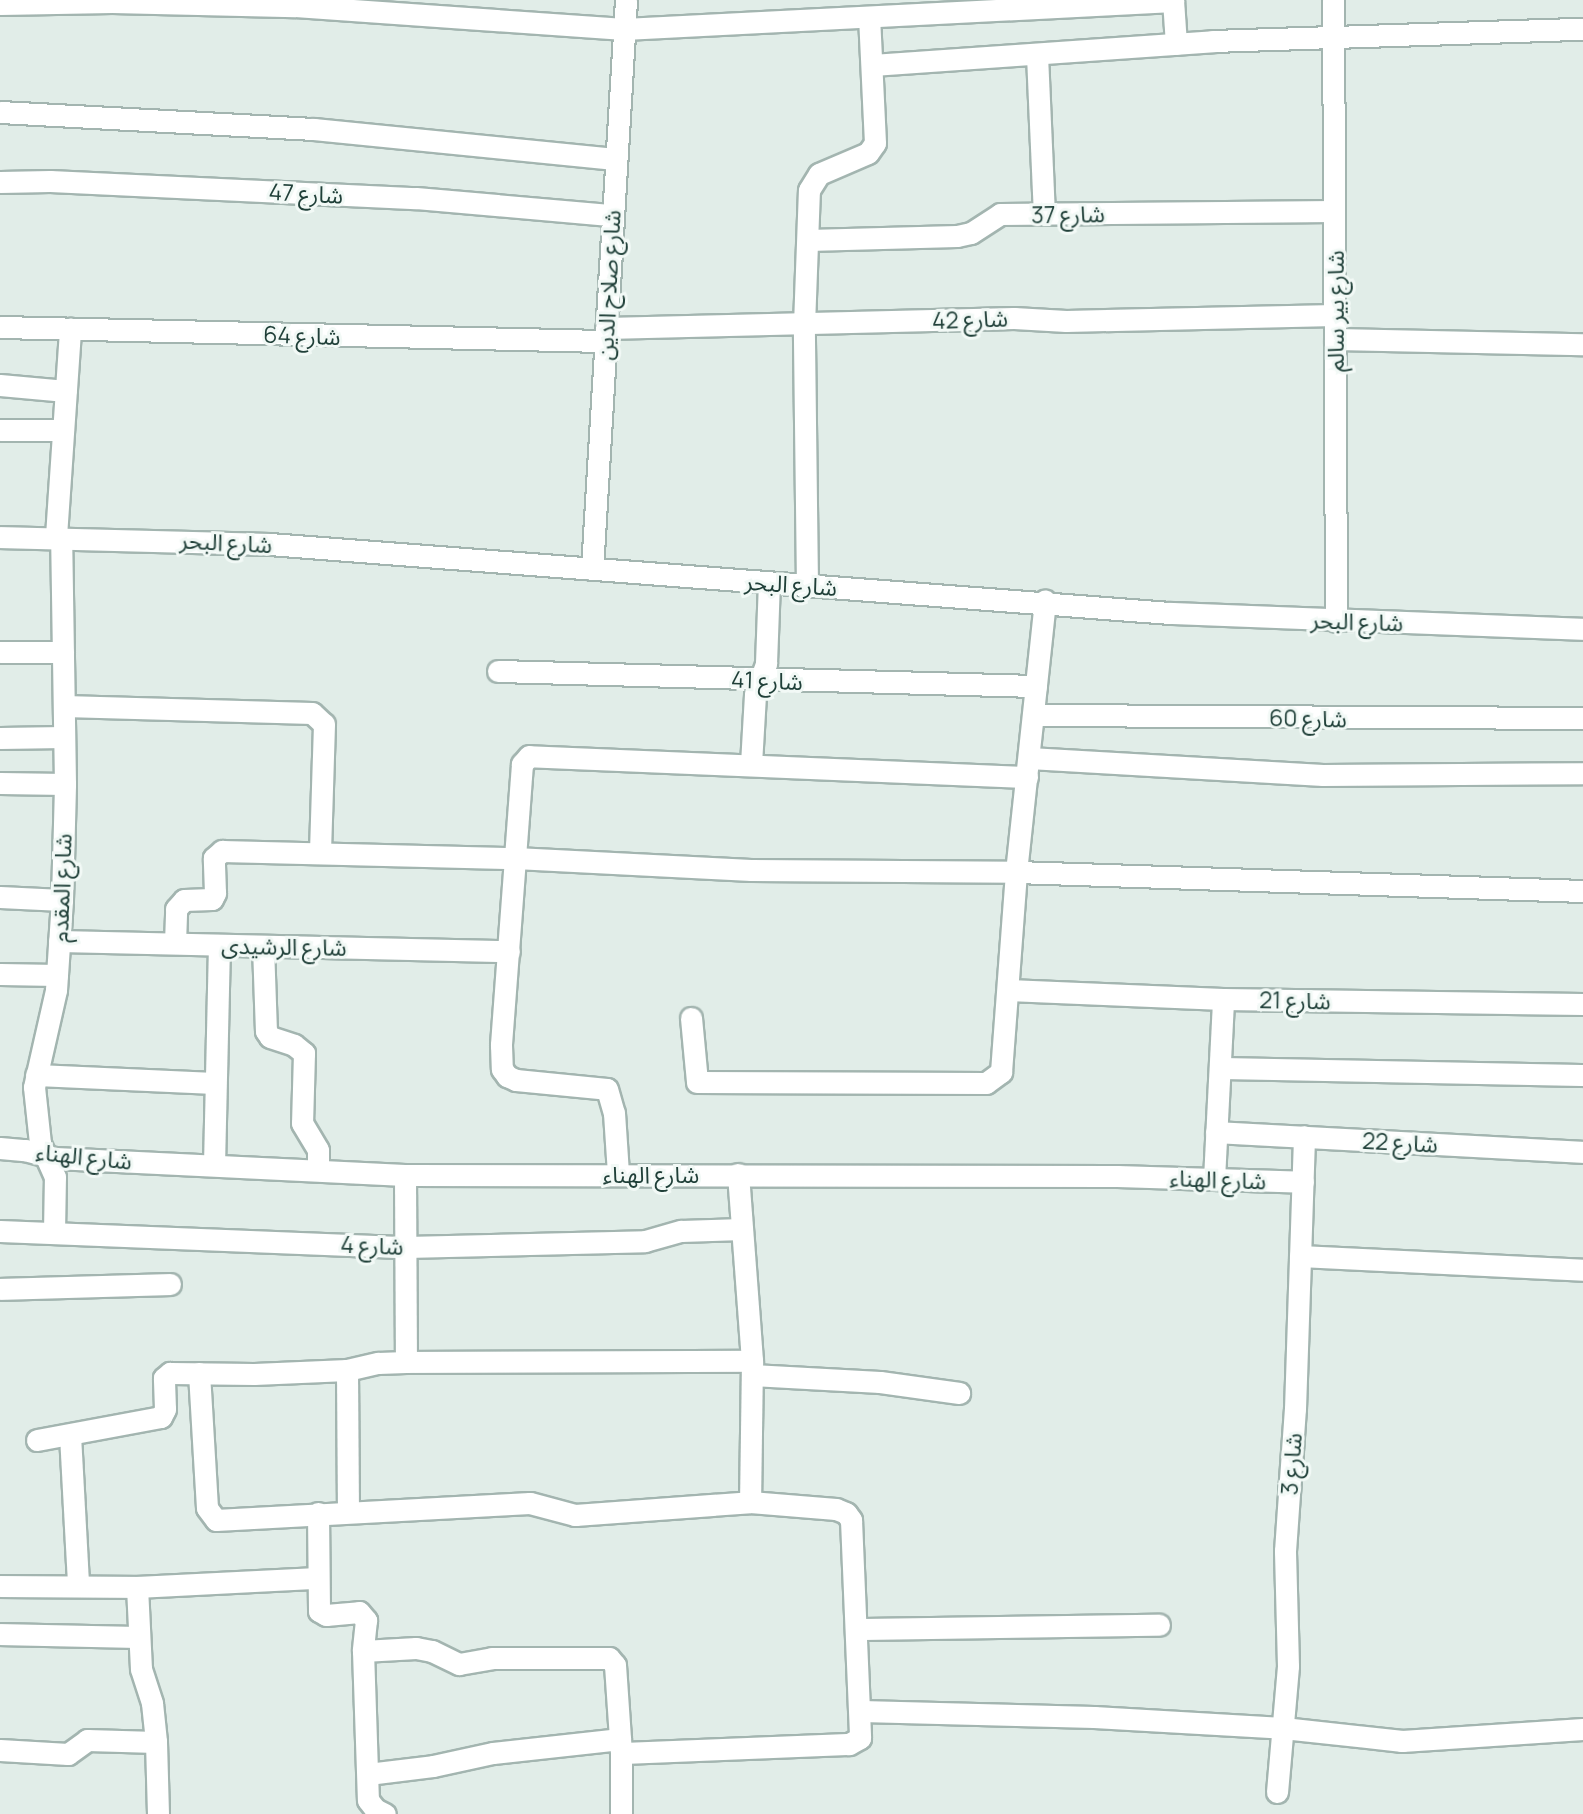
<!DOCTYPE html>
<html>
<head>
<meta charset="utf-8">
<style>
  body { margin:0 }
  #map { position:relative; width:1583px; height:1814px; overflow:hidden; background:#e1ede8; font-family:Manrope,"Noto Sans Arabic",sans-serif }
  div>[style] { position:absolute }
  .roads { filter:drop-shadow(2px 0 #a3b5b0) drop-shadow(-2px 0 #a3b5b0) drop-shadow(0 2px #a3b5b0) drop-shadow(0 -2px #a3b5b0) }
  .minor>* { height:21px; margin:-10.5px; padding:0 10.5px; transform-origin:10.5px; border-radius:10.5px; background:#fff }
  .tertiary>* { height:21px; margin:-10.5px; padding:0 10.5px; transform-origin:10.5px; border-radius:10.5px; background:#fff }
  span { translate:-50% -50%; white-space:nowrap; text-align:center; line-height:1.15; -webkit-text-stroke:6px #f2f9f6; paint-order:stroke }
  .street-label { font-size:23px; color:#1f3f38 }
</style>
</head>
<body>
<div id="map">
  <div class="roads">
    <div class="minor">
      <i style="left:1173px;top:0;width:44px;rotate:86.1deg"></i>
      <i style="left:1333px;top:0;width:621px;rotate:89.72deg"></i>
      <i style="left:0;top:4px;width:112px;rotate:-1deg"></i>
      <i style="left:112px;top:2px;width:183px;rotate:1.3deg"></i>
      <i style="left:295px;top:6px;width:330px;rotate:4deg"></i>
      <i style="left:624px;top:29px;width:550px;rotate:-2.92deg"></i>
      <i style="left:1037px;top:55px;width:159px;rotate:87.5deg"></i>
      <i style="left:872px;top:65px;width:342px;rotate:-4deg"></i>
      <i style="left:1213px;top:41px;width:370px;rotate:-1.9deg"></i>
      <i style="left:0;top:112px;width:314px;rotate:3.1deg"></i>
      <i style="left:314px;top:129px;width:302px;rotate:5.7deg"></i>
      <i style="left:0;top:182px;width:50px;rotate:-1.1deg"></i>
      <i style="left:50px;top:181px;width:366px;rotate:2.7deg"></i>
      <i style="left:416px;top:198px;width:197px;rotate:5deg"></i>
      <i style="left:808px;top:240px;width:149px;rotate:-1.5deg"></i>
      <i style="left:957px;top:236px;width:14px;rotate:-12deg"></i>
      <i style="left:971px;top:233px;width:35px;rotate:-33deg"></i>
      <i style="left:1000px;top:214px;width:334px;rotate:-0.5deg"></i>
      <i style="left:0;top:327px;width:605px;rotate:1.33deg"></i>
      <i style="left:606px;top:328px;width:408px;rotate:-1.4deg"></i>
      <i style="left:1014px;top:318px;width:52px;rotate:3.3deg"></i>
      <i style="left:1066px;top:321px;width:269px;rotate:-1.3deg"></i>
      <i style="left:1335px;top:339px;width:248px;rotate:1.2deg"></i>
      <i style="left:0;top:385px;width:66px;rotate:5.2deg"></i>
      <i style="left:0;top:430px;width:63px"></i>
      <i style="left:56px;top:536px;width:208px;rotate:-86.1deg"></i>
      <i style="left:592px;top:569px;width:570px;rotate:-86.58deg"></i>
      <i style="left:807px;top:586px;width:261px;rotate:-90.7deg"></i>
      <i style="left:804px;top:325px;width:135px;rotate:-87.9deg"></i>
      <i style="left:809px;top:190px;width:19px;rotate:-58deg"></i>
      <i style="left:819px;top:174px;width:53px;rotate:-23.2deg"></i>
      <i style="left:868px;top:153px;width:12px;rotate:-55deg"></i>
      <i style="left:875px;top:143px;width:125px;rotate:-92.7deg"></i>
      <i style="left:0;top:652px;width:63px"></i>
      <i style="left:498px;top:671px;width:538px;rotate:1.6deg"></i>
      <i style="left:64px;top:706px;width:248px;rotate:1.6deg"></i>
      <i style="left:312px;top:713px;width:16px;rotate:43deg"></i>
      <i style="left:324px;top:724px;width:129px;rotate:91.8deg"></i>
      <i style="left:1033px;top:715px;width:550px;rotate:0.31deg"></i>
      <i style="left:0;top:738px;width:64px;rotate:-0.9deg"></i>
      <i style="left:1029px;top:758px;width:294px;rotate:3.3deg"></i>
      <i style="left:1323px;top:775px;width:260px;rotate:-0.4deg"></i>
      <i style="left:751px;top:764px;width:70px;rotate:-86.7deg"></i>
      <i style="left:755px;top:694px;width:33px;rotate:-70deg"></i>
      <i style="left:766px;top:663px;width:80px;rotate:-87.9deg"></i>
      <i style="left:1027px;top:777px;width:498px;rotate:-177.6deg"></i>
      <i style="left:529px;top:756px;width:11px;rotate:131deg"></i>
      <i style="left:522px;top:764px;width:94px;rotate:94.3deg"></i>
      <i style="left:515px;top:858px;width:236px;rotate:2.9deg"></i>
      <i style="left:751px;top:870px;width:265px;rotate:0.4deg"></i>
      <i style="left:1016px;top:872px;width:567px;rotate:1.92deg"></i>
      <i style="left:0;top:783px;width:65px;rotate:0.9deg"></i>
      <i style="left:0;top:897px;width:62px;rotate:2.8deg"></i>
      <i style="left:59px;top:941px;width:450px;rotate:1.3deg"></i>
      <i style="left:175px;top:943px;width:34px;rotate:-88deg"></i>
      <i style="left:176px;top:909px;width:12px;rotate:-48deg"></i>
      <i style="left:184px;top:900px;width:28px;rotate:-2deg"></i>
      <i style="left:212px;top:899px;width:7px;rotate:-63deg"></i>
      <i style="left:215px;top:893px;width:35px;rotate:-92deg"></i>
      <i style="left:214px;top:858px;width:11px;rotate:-41deg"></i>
      <i style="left:222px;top:851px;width:293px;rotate:1.4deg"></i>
      <i style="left:515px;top:858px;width:188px;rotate:94.3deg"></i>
      <i style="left:501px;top:1045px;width:24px;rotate:88deg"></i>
      <i style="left:502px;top:1069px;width:9px;rotate:54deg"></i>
      <i style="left:507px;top:1076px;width:10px;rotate:24deg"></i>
      <i style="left:516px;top:1080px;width:91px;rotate:5.6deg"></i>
      <i style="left:607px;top:1089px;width:25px;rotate:74deg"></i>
      <i style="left:614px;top:1113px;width:61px;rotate:86.2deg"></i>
      <i style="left:263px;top:946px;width:85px;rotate:88deg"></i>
      <i style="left:266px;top:1031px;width:7px;rotate:56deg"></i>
      <i style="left:270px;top:1037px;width:25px;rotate:18deg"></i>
      <i style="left:294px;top:1045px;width:13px;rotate:39deg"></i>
      <i style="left:304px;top:1053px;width:70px;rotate:91.6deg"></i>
      <i style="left:302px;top:1123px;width:31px;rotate:59deg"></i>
      <i style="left:318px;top:1150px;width:20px;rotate:90deg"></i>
      <i style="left:0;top:974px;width:57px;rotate:1deg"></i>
      <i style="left:1008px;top:990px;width:215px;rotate:2.4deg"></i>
      <i style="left:1223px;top:999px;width:360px;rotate:0.8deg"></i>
      <i style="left:691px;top:1018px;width:64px;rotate:84.6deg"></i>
      <i style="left:697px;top:1082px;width:289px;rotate:0.2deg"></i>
      <i style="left:986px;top:1083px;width:19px;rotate:-36deg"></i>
      <i style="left:1001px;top:1072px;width:201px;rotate:-85.7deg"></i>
      <i style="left:1016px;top:872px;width:273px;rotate:-83.9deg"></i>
      <i style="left:1220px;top:1068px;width:363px;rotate:1.1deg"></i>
      <i style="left:36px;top:1075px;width:179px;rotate:2.6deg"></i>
      <i style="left:1216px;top:1132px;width:368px;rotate:3.1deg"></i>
      <i style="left:0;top:1148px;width:25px;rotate:5deg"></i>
      <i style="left:25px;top:1150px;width:31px;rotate:15deg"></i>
      <i style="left:55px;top:1158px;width:350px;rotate:2.8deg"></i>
      <i style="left:405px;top:1175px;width:712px;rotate:0.08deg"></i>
      <i style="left:1117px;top:1176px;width:186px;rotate:1.8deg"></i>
      <i style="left:214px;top:1165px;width:220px;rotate:-88.7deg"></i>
      <i style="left:738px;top:1174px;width:188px;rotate:85.7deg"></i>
      <i style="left:405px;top:1175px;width:187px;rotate:89.7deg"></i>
      <i style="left:1214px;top:1179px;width:180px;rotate:-87.1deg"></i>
      <i style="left:0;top:1231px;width:406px;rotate:2.3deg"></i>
      <i style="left:406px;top:1247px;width:239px;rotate:-1.4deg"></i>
      <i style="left:645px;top:1241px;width:37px;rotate:-16deg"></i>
      <i style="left:681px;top:1231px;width:61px;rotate:-1.9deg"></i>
      <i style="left:54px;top:1232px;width:55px;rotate:-89deg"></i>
      <i style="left:55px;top:1177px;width:37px;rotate:-114deg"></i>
      <i style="left:40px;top:1143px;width:56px;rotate:-96.1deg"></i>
      <i style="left:34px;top:1087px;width:99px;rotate:-77.2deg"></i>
      <i style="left:56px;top:990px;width:90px;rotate:-86.2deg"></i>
      <i style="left:62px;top:900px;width:116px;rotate:-88.5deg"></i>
      <i style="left:65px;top:784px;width:247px;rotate:-90.9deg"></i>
      <i style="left:1300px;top:1256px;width:283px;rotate:2.8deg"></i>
      <i style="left:0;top:1289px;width:170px;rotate:-1.7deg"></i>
      <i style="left:347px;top:1370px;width:141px;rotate:89.6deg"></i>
      <i style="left:199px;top:1373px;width:135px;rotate:86.6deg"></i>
      <i style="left:207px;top:1508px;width:15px;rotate:53deg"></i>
      <i style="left:216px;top:1520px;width:314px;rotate:-3.1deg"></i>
      <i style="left:530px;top:1503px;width:47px;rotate:14.9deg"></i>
      <i style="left:575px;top:1515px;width:175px;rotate:-4.2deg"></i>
      <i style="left:750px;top:1502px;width:86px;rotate:4.7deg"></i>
      <i style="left:836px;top:1509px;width:11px;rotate:22deg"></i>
      <i style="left:846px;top:1513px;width:9px;rotate:54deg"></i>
      <i style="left:851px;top:1520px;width:218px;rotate:87.6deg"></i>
      <i style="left:860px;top:1738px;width:13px;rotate:151deg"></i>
      <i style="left:849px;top:1744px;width:228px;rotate:177.7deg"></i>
      <i style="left:621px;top:1753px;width:61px;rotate:90deg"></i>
      <i style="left:752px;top:1375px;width:128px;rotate:3.1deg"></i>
      <i style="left:880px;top:1382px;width:80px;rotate:7.9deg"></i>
      <i style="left:70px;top:1435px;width:149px;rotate:86.9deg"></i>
      <i style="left:37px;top:1440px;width:126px;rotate:-10.5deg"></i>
      <i style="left:161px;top:1417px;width:9px;rotate:-63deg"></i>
      <i style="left:165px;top:1409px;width:31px;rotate:-92deg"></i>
      <i style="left:164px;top:1378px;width:8px;rotate:-40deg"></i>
      <i style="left:170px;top:1373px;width:84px;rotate:0.7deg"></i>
      <i style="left:254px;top:1374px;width:93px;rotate:-2.5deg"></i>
      <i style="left:347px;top:1370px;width:32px;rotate:-13deg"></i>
      <i style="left:378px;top:1363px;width:28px;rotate:-2deg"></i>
      <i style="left:406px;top:1362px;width:346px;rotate:-0.2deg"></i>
      <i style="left:752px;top:1361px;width:141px;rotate:90.8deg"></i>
      <i style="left:318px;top:1513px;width:98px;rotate:89.4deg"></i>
      <i style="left:319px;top:1611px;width:8px;rotate:30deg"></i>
      <i style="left:326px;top:1615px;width:33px;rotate:-5deg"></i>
      <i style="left:359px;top:1612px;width:11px;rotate:49deg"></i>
      <i style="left:366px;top:1620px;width:31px;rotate:96deg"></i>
      <i style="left:363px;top:1651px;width:149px;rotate:88.1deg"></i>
      <i style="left:368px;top:1800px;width:11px;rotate:52deg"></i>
      <i style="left:375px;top:1809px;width:11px;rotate:27deg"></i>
      <i style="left:0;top:1586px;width:137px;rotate:0.4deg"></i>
      <i style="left:137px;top:1587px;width:82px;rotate:87.2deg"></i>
      <i style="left:141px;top:1669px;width:36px;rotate:72deg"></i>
      <i style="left:152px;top:1703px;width:39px;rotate:84deg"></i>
      <i style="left:156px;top:1742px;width:72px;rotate:88.4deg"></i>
      <i style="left:137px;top:1587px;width:180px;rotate:-2.9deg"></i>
      <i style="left:856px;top:1629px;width:303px;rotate:-0.8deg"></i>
      <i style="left:0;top:1634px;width:139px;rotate:1.2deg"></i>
      <i style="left:363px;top:1651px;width:53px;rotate:-3.2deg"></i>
      <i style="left:416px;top:1648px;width:16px;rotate:11deg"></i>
      <i style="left:432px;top:1651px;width:30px;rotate:26deg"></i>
      <i style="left:459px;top:1664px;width:34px;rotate:-10deg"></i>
      <i style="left:492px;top:1658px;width:117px"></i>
      <i style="left:609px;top:1658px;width:9px;rotate:49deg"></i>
      <i style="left:615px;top:1665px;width:88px;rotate:86.1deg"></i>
      <i style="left:861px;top:1711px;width:233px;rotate:1.5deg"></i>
      <i style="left:1094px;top:1717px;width:189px;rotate:3.3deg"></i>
      <i style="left:1283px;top:1728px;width:120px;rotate:6.2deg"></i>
      <i style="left:1402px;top:1741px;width:181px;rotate:-3.8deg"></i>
      <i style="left:0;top:1750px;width:68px;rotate:3.4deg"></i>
      <i style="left:68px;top:1754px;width:24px;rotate:-36deg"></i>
      <i style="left:87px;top:1740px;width:69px;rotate:1.7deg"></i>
      <i style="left:368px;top:1774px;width:65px;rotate:-7deg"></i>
      <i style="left:433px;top:1766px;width:61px;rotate:-12.2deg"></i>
      <i style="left:493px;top:1753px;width:128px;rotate:-6.3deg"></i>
      <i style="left:1277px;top:1792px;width:126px;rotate:-85deg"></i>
      <i style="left:1288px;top:1666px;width:115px;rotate:-91.5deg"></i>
      <i style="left:1285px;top:1551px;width:142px;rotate:-86deg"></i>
      <i style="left:1295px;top:1409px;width:273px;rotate:-88.1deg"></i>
    </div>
    <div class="tertiary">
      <i style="left:0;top:537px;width:269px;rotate:1.5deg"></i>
      <i style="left:269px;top:544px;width:904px;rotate:4.38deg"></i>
      <i style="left:1170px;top:613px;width:413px;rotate:2.2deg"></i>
    </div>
  </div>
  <div class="street-label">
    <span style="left:306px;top:193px;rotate:3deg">شارع 47</span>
    <span style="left:1068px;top:214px;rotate:-1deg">شارع 37</span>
    <span style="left:608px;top:285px;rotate:-87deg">شارع صلاح الدين</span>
    <span style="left:1335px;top:311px;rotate:-90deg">شارع بير سالم</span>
    <span style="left:970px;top:319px;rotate:-2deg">شارع 42</span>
    <span style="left:302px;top:335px;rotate:2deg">شارع 64</span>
    <span style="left:226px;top:542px;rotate:3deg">شارع البحر</span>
    <span style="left:791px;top:584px;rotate:4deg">شارع البحر</span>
    <span style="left:1357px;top:621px;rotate:2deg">شارع البحر</span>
    <span style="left:767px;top:680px;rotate:2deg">شارع 41</span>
    <span style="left:1308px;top:718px;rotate:1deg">شارع 60</span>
    <span style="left:61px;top:888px;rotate:-88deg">شارع المقدم</span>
    <span style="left:284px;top:946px;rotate:1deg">شارع الرشيدى</span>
    <span style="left:1295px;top:1000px;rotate:1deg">شارع 21</span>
    <span style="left:1400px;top:1142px;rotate:3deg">شارع 22</span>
    <span style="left:84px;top:1156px;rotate:6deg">شارع الهناء</span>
    <span style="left:651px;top:1174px">شارع الهناء</span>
    <span style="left:1218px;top:1179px;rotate:2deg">شارع الهناء</span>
    <span style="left:372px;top:1245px;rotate:2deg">شارع 4</span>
    <span style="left:1291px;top:1464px;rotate:-86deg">شارع 3</span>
  </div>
</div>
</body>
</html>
